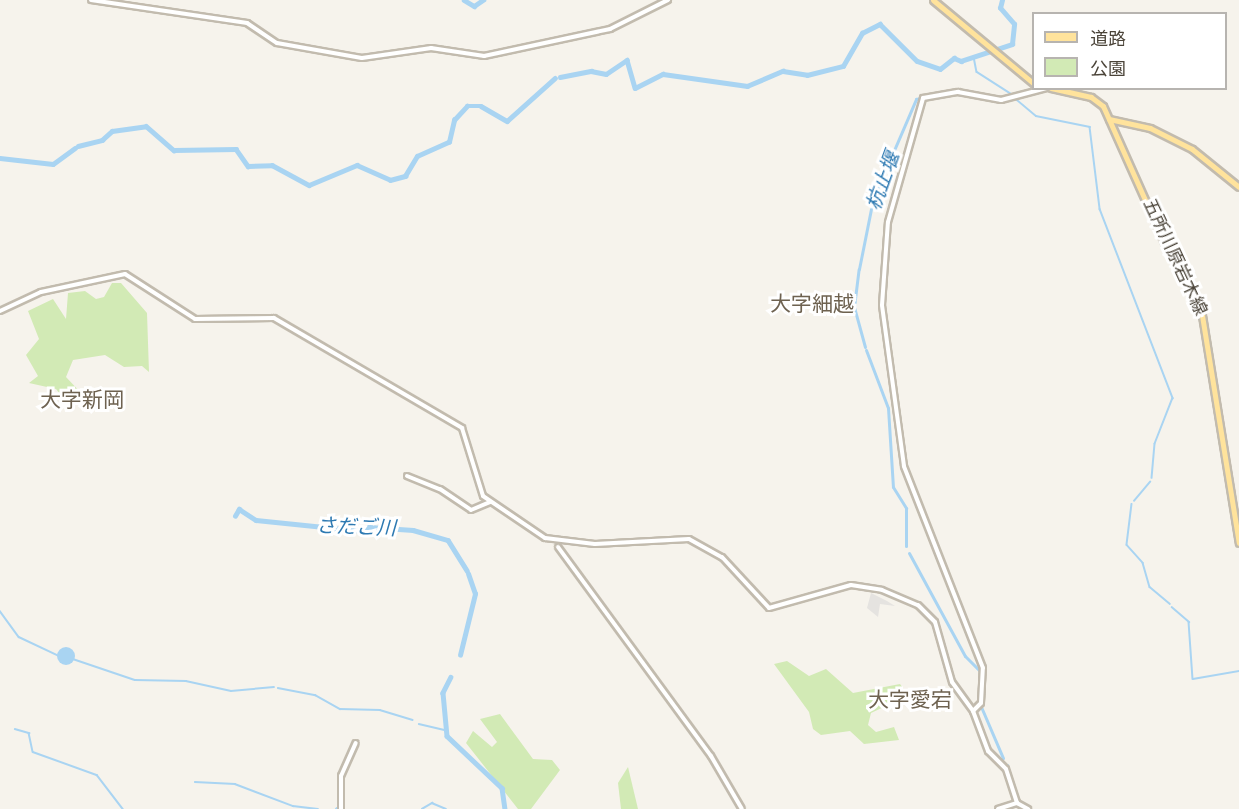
<!DOCTYPE html>
<html>
<head>
<meta charset="utf-8">
<style>
  body { margin:0 }
  #map { position:relative; width:1239px; height:809px; overflow:hidden; background:#f6f3ec; font-family:Roboto,"Noto Sans JP",sans-serif }
  div>[style] { position:absolute }
  .green>* { inset:0; background:#d2eab5 }
  .parking>* { inset:0; background:#e5e3e0 }
  .water>* { inset:0; background:#a9d4f2 }
  .round { border-radius:50% }
  .stream>* { height:1.5px; margin:-0.75px; padding:0 0.75px; transform-origin:0.75px; border-radius:0.75px; background:#a9d4f2 }
  .canal>* { height:3px; margin:-1.5px; padding:0 1.5px; transform-origin:1.5px; border-radius:1.5px; background:#a9d4f2 }
  .river>* { height:4.5px; margin:-2.25px; padding:0 2.25px; transform-origin:2.25px; border-radius:2.25px; background:#a9d4f2 }
  .roads { filter:drop-shadow(2px 0 #c2bbae) drop-shadow(-2px 0 #c2bbae) drop-shadow(0 2px #c2bbae) drop-shadow(0 -2px #c2bbae) }
  .tertiary>* { height:4px; margin:-2px; padding:0 2px; transform-origin:2px; border-radius:2px; background:#fff }
  .primary>* { height:5px; margin:-2.5px; padding:0 2.5px; transform-origin:2.5px; border-radius:2.5px; background:#ffe39c }
  span { translate:-50% -50%; white-space:nowrap; text-align:center; line-height:1.15; -webkit-text-stroke:6px #fff; paint-order:stroke }
  .street-label { font-size:18px; color:#4b4439 }
  .water-label { font-size:20px; color:#2e7ab2; font-style:italic }
  .quarter-label { font-size:21px; color:#6e6250 }
  .legend { position:absolute; left:1032px; top:12px; width:195px; height:78px; box-sizing:border-box; background:#fff; border:2px solid #b7b4b0; margin:0; padding:8px 10px; list-style:none; font-size:18px; color:#4b4439 }
  .legend li { display:flex; align-items:center; gap:12px; height:30px }
  .legend b { width:30px; border:2px solid #b7b4b0 }
</style>
</head>
<body>
<div id="map">
  <div class="green">
    <i style="clip-path:polygon(112px 283px,121px 283px,147px 313px,149px 372px,142px 366px,124px 367px,105px 355px,73px 360px,66px 377px,83px 395px,70px 406px,56px 389px,29px 383px,38px 376px,26px 355px,39px 339px,28px 311px,53px 299px,66px 319px,68px 293px,85px 291px,96px 299px,104px 297px)"></i>
    <i style="clip-path:polygon(787px 661px,809px 676px,826px 669px,853px 693px,900px 684px,903px 688px,888px 705px,871px 713px,868px 725px,876px 732px,894px 727px,899px 740px,864px 744px,850px 731px,821px 735px,813px 729px,809px 712px,774px 664px)"></i>
    <i style="clip-path:polygon(500px 714px,533px 759px,552px 760px,560px 770px,531px 809px,518px 809px,466px 743px,473px 731px,492px 747px,497px 742px,480px 719px)"></i>
    <i style="clip-path:polygon(628px 767px,638px 809px,621px 809px,618px 783px)"></i>
  </div>
  <div class="parking">
    <i style="clip-path:polygon(871px 593px,887px 601px,895px 606px,880px 604px,878px 617px,867px 608px)"></i>
  </div>
  <div class="water">
    <i class="round" style="left:57px;top:647px;width:18px;height:18px"></i>
  </div>
  <div class="stream">
    <i style="left:974px;top:57px;width:15px;rotate:79deg"></i>
    <i style="left:977px;top:72px;width:43px;rotate:32.6deg"></i>
    <i style="left:1016px;top:99px;width:26px;rotate:40deg"></i>
    <i style="left:1036px;top:116px;width:55px;rotate:11.5deg"></i>
    <i style="left:1090px;top:127px;width:83px;rotate:83deg"></i>
    <i style="left:1100px;top:209px;width:203px;rotate:68.9deg"></i>
    <i style="left:1173px;top:398px;width:49px;rotate:111.4deg"></i>
    <i style="left:1155px;top:444px;width:34px;rotate:95deg"></i>
    <i style="left:1134px;top:501px;width:25px;rotate:-50deg"></i>
    <i style="left:1132px;top:504px;width:41px;rotate:97deg"></i>
    <i style="left:1127px;top:545px;width:24px;rotate:48deg"></i>
    <i style="left:1143px;top:563px;width:25px;rotate:74deg"></i>
    <i style="left:1150px;top:587px;width:26px;rotate:40deg"></i>
    <i style="left:1172px;top:607px;width:23px;rotate:41deg"></i>
    <i style="left:1189px;top:622px;width:57px;rotate:86deg"></i>
    <i style="left:1193px;top:679px;width:47px;rotate:-9.9deg"></i>
    <i style="left:0;top:611px;width:32px;rotate:54deg"></i>
    <i style="left:19px;top:637px;width:42px;rotate:25.3deg"></i>
    <i style="left:73px;top:659px;width:65px;rotate:18.7deg"></i>
    <i style="left:135px;top:680px;width:51px;rotate:1.1deg"></i>
    <i style="left:186px;top:681px;width:46px;rotate:12.5deg"></i>
    <i style="left:231px;top:691px;width:43px;rotate:-5.3deg"></i>
    <i style="left:278px;top:688px;width:38px;rotate:11deg"></i>
    <i style="left:315px;top:695px;width:29px;rotate:29deg"></i>
    <i style="left:340px;top:709px;width:40px;rotate:1.4deg"></i>
    <i style="left:380px;top:710px;width:34px;rotate:17deg"></i>
    <i style="left:419px;top:724px;width:28px;rotate:13deg"></i>
    <i style="left:15px;top:729px;width:15px;rotate:16deg"></i>
    <i style="left:29px;top:733px;width:19px;rotate:78deg"></i>
    <i style="left:33px;top:752px;width:68px;rotate:19.8deg"></i>
    <i style="left:97px;top:775px;width:43px;rotate:52.6deg"></i>
    <i style="left:195px;top:782px;width:40px;rotate:2.9deg"></i>
    <i style="left:235px;top:784px;width:62px;rotate:20.8deg"></i>
    <i style="left:293px;top:806px;width:25px;rotate:7deg"></i>
    <i style="left:336px;top:809px;width:1px;rotate:-45deg"></i>
    <i style="left:422px;top:809px;width:12px;rotate:-31deg"></i>
    <i style="left:432px;top:803px;width:15px;rotate:23deg"></i>
  </div>
  <div class="canal">
    <i style="left:865px;top:347px;width:41px;rotate:-105.4deg"></i>
    <i style="left:854px;top:307px;width:38px;rotate:-83deg"></i>
    <i style="left:859px;top:269px;width:71px;rotate:-78.7deg"></i>
    <i style="left:873px;top:199px;width:109px;rotate:-66.7deg"></i>
    <i style="left:916px;top:99px;width:40px;rotate:-13deg"></i>
    <i style="left:955px;top:90px;width:26px;rotate:11deg"></i>
    <i style="left:866px;top:350px;width:62px;rotate:69.2deg"></i>
    <i style="left:888px;top:408px;width:79px;rotate:86.4deg"></i>
    <i style="left:893px;top:487px;width:25px;rotate:58deg"></i>
    <i style="left:906px;top:508px;width:38px;rotate:90deg"></i>
    <i style="left:909px;top:553px;width:117px;rotate:61.5deg"></i>
    <i style="left:965px;top:656px;width:21px;rotate:45deg"></i>
    <i style="left:980px;top:671px;width:31px;rotate:92deg"></i>
    <i style="left:979px;top:702px;width:61px;rotate:66.8deg"></i>
    <i style="left:1007px;top:765px;width:11px;rotate:80deg"></i>
    <i style="left:1011px;top:807px;width:2px;rotate:90deg"></i>
  </div>
  <div class="river">
    <i style="left:464px;top:0;width:12px;rotate:31deg"></i>
    <i style="left:474px;top:6px;width:11px;rotate:-34deg"></i>
    <i style="left:560px;top:77px;width:32px;rotate:-11deg"></i>
    <i style="left:591px;top:71px;width:15px;rotate:11deg"></i>
    <i style="left:606px;top:74px;width:25px;rotate:-34deg"></i>
    <i style="left:627px;top:60px;width:29px;rotate:74deg"></i>
    <i style="left:635px;top:88px;width:31px;rotate:-27deg"></i>
    <i style="left:663px;top:74px;width:85px;rotate:8.1deg"></i>
    <i style="left:747px;top:86px;width:39px;rotate:-23deg"></i>
    <i style="left:783px;top:71px;width:24px;rotate:9deg"></i>
    <i style="left:807px;top:75px;width:37px;rotate:-14deg"></i>
    <i style="left:843px;top:66px;width:38px;rotate:-60deg"></i>
    <i style="left:862px;top:33px;width:20px;rotate:-27deg"></i>
    <i style="left:880px;top:24px;width:52px;rotate:45deg"></i>
    <i style="left:917px;top:61px;width:24px;rotate:19deg"></i>
    <i style="left:940px;top:69px;width:18px;rotate:-38deg"></i>
    <i style="left:954px;top:58px;width:8px;rotate:23deg"></i>
    <i style="left:961px;top:61px;width:54px;rotate:-18.4deg"></i>
    <i style="left:1012px;top:44px;width:20px;rotate:-84deg"></i>
    <i style="left:1014px;top:24px;width:21px;rotate:-131deg"></i>
    <i style="left:1000px;top:8px;width:8px;rotate:-76deg"></i>
    <i style="left:78px;top:146px;width:25px;rotate:-14deg"></i>
    <i style="left:102px;top:140px;width:13px;rotate:-42deg"></i>
    <i style="left:112px;top:131px;width:34px;rotate:-8deg"></i>
    <i style="left:146px;top:126px;width:37px;rotate:41deg"></i>
    <i style="left:174px;top:150px;width:62px;rotate:-0.9deg"></i>
    <i style="left:236px;top:149px;width:21px;rotate:55deg"></i>
    <i style="left:248px;top:166px;width:24px;rotate:-2deg"></i>
    <i style="left:272px;top:165px;width:42px;rotate:28.4deg"></i>
    <i style="left:309px;top:185px;width:52px;rotate:-22.6deg"></i>
    <i style="left:357px;top:165px;width:36px;rotate:24deg"></i>
    <i style="left:390px;top:180px;width:16px;rotate:-15deg"></i>
    <i style="left:405px;top:176px;width:23px;rotate:-59deg"></i>
    <i style="left:417px;top:156px;width:35px;rotate:-24deg"></i>
    <i style="left:449px;top:142px;width:23px;rotate:-77deg"></i>
    <i style="left:454px;top:120px;width:19px;rotate:-47deg"></i>
    <i style="left:467px;top:106px;width:14px"></i>
    <i style="left:481px;top:106px;width:30px;rotate:30deg"></i>
    <i style="left:507px;top:121px;width:64px;rotate:-41.9deg"></i>
    <i style="left:0;top:158px;width:53px;rotate:6.5deg"></i>
    <i style="left:53px;top:164px;width:27px;rotate:-36deg"></i>
    <i style="left:235px;top:516px;width:8px;rotate:-60deg"></i>
    <i style="left:239px;top:509px;width:20px;rotate:33deg"></i>
    <i style="left:256px;top:520px;width:107px;rotate:5.9deg"></i>
    <i style="left:362px;top:531px;width:8px;rotate:-30deg"></i>
    <i style="left:369px;top:527px;width:44px;rotate:3.9deg"></i>
    <i style="left:413px;top:530px;width:36px;rotate:16deg"></i>
    <i style="left:448px;top:540px;width:36px;rotate:58deg"></i>
    <i style="left:460px;top:655px;width:63px;rotate:-76.2deg"></i>
    <i style="left:475px;top:594px;width:21px;rotate:-109deg"></i>
    <i style="left:451px;top:677px;width:18px;rotate:117deg"></i>
    <i style="left:443px;top:693px;width:43px;rotate:84.7deg"></i>
    <i style="left:447px;top:736px;width:76px;rotate:43.4deg"></i>
    <i style="left:502px;top:788px;width:21px;rotate:82deg"></i>
  </div>
  <div class="roads">
    <div class="tertiary">
      <i style="left:91px;top:0;width:158px;rotate:8.4deg"></i>
      <i style="left:247px;top:23px;width:36px;rotate:34deg"></i>
      <i style="left:277px;top:43px;width:86px;rotate:10deg"></i>
      <i style="left:362px;top:58px;width:70px;rotate:-8.2deg"></i>
      <i style="left:431px;top:48px;width:54px;rotate:8.6deg"></i>
      <i style="left:484px;top:56px;width:129px;rotate:-12.1deg"></i>
      <i style="left:610px;top:29px;width:65px;rotate:-26.6deg"></i>
      <i style="left:0;top:311px;width:45px;rotate:-24.9deg"></i>
      <i style="left:41px;top:292px;width:86px;rotate:-12.1deg"></i>
      <i style="left:125px;top:274px;width:83px;rotate:32.7deg"></i>
      <i style="left:195px;top:319px;width:79px;rotate:-0.7deg"></i>
      <i style="left:274px;top:318px;width:218px;rotate:30.3deg"></i>
      <i style="left:462px;top:428px;width:71px;rotate:72.8deg"></i>
      <i style="left:483px;top:496px;width:75px;rotate:34.1deg"></i>
      <i style="left:545px;top:538px;width:50px;rotate:6.8deg"></i>
      <i style="left:595px;top:544px;width:94px;rotate:-3deg"></i>
      <i style="left:689px;top:539px;width:38px;rotate:29deg"></i>
      <i style="left:722px;top:557px;width:69px;rotate:47.3deg"></i>
      <i style="left:769px;top:608px;width:85px;rotate:-15.7deg"></i>
      <i style="left:851px;top:585px;width:31px;rotate:9deg"></i>
      <i style="left:882px;top:590px;width:39px;rotate:23deg"></i>
      <i style="left:918px;top:605px;width:24px;rotate:45deg"></i>
      <i style="left:935px;top:622px;width:62px;rotate:74.2deg"></i>
      <i style="left:952px;top:682px;width:36px;rotate:54deg"></i>
      <i style="left:973px;top:711px;width:43px;rotate:69.4deg"></i>
      <i style="left:988px;top:751px;width:25px;rotate:45deg"></i>
      <i style="left:1006px;top:769px;width:36px;rotate:72deg"></i>
      <i style="left:1017px;top:803px;width:13px;rotate:29deg"></i>
      <i style="left:407px;top:476px;width:35px;rotate:22deg"></i>
      <i style="left:440px;top:489px;width:37px;rotate:34deg"></i>
      <i style="left:471px;top:510px;width:21px;rotate:-23deg"></i>
      <i style="left:558px;top:547px;width:259px;rotate:53.8deg"></i>
      <i style="left:711px;top:756px;width:61px;rotate:59.7deg"></i>
      <i style="left:973px;top:711px;width:11px;rotate:-45deg"></i>
      <i style="left:981px;top:703px;width:35px;rotate:-87deg"></i>
      <i style="left:983px;top:668px;width:217px;rotate:-111.4deg"></i>
      <i style="left:904px;top:466px;width:162px;rotate:-97.8deg"></i>
      <i style="left:882px;top:305px;width:83px;rotate:-85.9deg"></i>
      <i style="left:888px;top:222px;width:129px;rotate:-74.2deg"></i>
      <i style="left:923px;top:98px;width:36px;rotate:-10deg"></i>
      <i style="left:958px;top:92px;width:44px;rotate:10.5deg"></i>
      <i style="left:1001px;top:100px;width:48px;rotate:-14.6deg"></i>
      <i style="left:341px;top:809px;width:33px;rotate:-90deg"></i>
      <i style="left:341px;top:776px;width:36px;rotate:-66deg"></i>
      <i style="left:998px;top:809px;width:20px;rotate:-18deg"></i>
    </div>
    <div class="primary">
      <i style="left:933px;top:0;width:131px;rotate:39.7deg"></i>
      <i style="left:1051px;top:88px;width:41px;rotate:12.7deg"></i>
      <i style="left:1091px;top:97px;width:15px;rotate:37deg"></i>
      <i style="left:1103px;top:106px;width:157px;rotate:65.9deg"></i>
      <i style="left:1167px;top:249px;width:63px;rotate:58.6deg"></i>
      <i style="left:1200px;top:303px;width:243px;rotate:80.8deg"></i>
      <i style="left:1109px;top:119px;width:42px;rotate:12.4deg"></i>
      <i style="left:1150px;top:128px;width:47px;rotate:26.6deg"></i>
      <i style="left:1192px;top:149px;width:60px;rotate:39deg"></i>
    </div>
  </div>
  <div class="street-label">
    <span style="left:1175px;top:257px;rotate:65deg">五所川原岩木線</span>
  </div>
  <div class="water-label">
    <span style="left:883px;top:181px;rotate:-70deg">杭止堰</span>
    <span style="left:356px;top:527px;rotate:2deg">さだご川</span>
  </div>
  <div class="quarter-label">
    <span style="left:812px;top:304px">大字細越</span>
    <span style="left:82px;top:400px">大字新岡</span>
    <span style="left:910px;top:700px">大字愛宕</span>
  </div>
  <ul class="legend">
  <li><b style="height:8px;background:#ffe39c"></b>道路</li>
  <li><b style="height:16px;background:#d2eab5"></b>公園</li>
  </ul>
</div>
</body>
</html>
